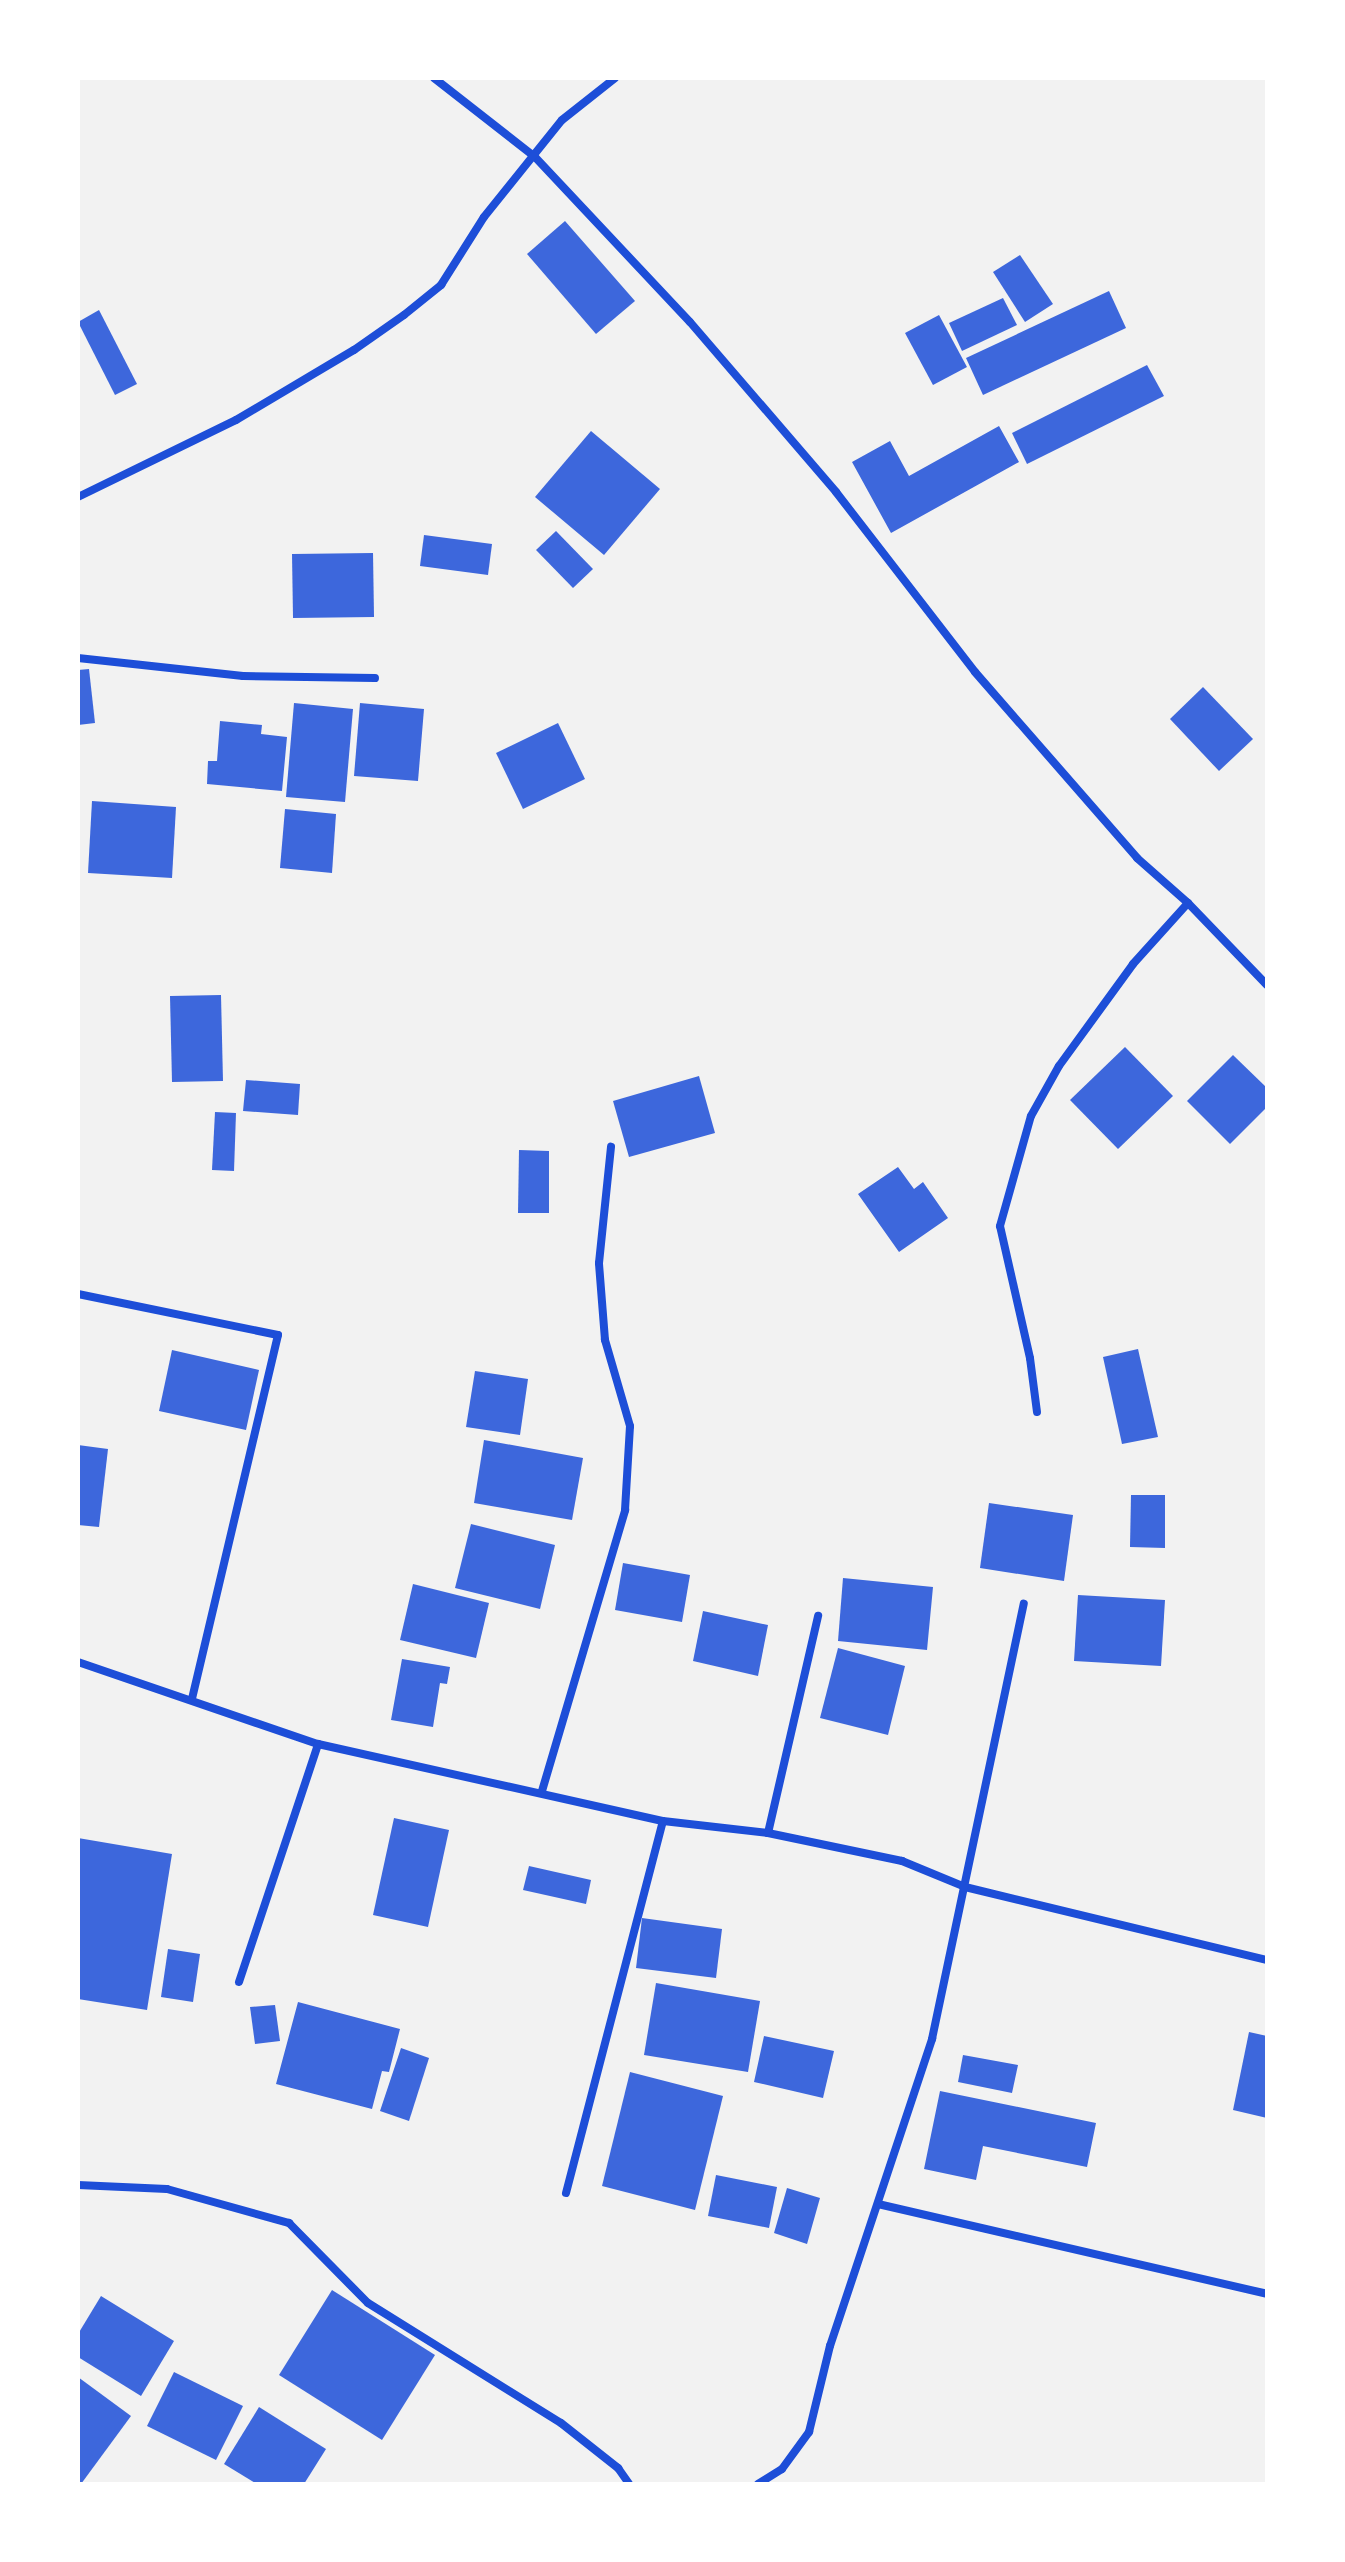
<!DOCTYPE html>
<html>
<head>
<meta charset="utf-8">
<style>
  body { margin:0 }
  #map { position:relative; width:1345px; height:2562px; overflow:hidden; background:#f2f2f2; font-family:Spectral,serif }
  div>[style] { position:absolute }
  .building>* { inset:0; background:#3d67dc }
  .minor>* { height:8px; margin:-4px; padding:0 4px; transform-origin:4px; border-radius:4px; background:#1d4ed8 }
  span { translate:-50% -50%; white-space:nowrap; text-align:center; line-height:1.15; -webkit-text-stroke:6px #fff; paint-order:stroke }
  .frame { position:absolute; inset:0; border:80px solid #fff; pointer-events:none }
</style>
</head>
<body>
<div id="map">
  <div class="building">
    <i style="clip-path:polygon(565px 221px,635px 301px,596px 334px,527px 254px)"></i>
    <i style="clip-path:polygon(1020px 255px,1053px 304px,1025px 322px,993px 272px)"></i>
    <i style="clip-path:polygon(1109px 291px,1126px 328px,983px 395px,966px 358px)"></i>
    <i style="clip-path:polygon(1003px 298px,1017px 325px,962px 351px,949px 323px)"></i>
    <i style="clip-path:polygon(99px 310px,137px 384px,115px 395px,78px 322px)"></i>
    <i style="clip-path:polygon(939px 315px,967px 367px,933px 385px,905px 333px)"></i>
    <i style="clip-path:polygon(1147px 365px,1164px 396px,1027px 464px,1012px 433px)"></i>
    <i style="clip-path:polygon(999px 426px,1019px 462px,891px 533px,852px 462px,890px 441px,909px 476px)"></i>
    <i style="clip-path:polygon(591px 431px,660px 489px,604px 555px,535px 497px)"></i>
    <i style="clip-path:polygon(556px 531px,593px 569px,573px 588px,536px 550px)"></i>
    <i style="clip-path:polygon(424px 535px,492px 544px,488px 575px,420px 566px)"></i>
    <i style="clip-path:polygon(373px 553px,374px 617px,293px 618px,292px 554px)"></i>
    <i style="clip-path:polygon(89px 669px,95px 723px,78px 725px,78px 670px)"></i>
    <i style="clip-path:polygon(1203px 687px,1253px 739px,1219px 771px,1170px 719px)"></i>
    <i style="clip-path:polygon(294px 703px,353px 709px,345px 802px,286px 797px)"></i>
    <i style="clip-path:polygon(360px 703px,424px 709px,418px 781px,354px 776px)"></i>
    <i style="clip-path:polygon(220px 721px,262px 725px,261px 734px,287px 737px,282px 791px,207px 784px,208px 761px,217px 761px)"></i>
    <i style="clip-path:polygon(558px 723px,585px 779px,523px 809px,496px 753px)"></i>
    <i style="clip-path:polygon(92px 801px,176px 807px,172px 878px,88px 873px)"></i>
    <i style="clip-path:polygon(285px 809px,336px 814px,332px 873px,280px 868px)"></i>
    <i style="clip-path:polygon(221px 995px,223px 1081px,172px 1082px,170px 996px)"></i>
    <i style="clip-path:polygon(1125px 1047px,1173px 1096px,1118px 1149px,1070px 1100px)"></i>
    <i style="clip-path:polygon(1233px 1055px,1267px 1088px,1267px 1107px,1230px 1144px,1187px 1101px)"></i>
    <i style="clip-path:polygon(699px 1076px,715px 1133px,629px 1157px,613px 1101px)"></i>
    <i style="clip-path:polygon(246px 1080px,300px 1084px,298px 1115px,243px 1111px)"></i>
    <i style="clip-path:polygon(215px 1112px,236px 1113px,234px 1171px,212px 1170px)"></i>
    <i style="clip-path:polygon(519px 1150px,549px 1151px,549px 1213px,518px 1213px)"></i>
    <i style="clip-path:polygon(898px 1167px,914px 1189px,923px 1182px,948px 1218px,899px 1252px,858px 1194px)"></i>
    <i style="clip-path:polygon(1138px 1349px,1158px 1437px,1122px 1444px,1103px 1357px)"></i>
    <i style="clip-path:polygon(172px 1350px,259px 1370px,246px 1430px,159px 1411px)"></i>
    <i style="clip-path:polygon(475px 1371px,528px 1379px,520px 1435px,466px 1427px)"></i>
    <i style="clip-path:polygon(484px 1440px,583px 1458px,572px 1520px,474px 1503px)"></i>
    <i style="clip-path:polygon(78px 1445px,108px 1449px,99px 1527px,78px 1525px)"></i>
    <i style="clip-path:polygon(1131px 1495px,1165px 1495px,1165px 1548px,1130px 1547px)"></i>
    <i style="clip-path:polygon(989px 1503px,1073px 1515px,1064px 1581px,980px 1568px)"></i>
    <i style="clip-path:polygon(471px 1524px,555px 1545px,540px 1609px,455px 1588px)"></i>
    <i style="clip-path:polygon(623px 1563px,690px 1575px,682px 1622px,615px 1610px)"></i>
    <i style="clip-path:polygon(843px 1578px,933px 1587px,927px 1650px,838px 1641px)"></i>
    <i style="clip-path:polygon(413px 1584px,489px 1603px,476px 1658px,400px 1640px)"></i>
    <i style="clip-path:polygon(1078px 1595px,1165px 1600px,1161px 1666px,1074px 1661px)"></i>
    <i style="clip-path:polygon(703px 1611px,768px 1625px,758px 1676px,693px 1661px)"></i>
    <i style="clip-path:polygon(838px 1648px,905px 1666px,888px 1735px,820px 1718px)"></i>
    <i style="clip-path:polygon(402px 1659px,450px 1667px,447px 1684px,440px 1683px,433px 1727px,391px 1720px)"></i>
    <i style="clip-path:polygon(394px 1818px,449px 1830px,428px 1927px,373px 1915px)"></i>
    <i style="clip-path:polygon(78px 1838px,172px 1854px,147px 2010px,78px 1999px)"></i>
    <i style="clip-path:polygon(529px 1866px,591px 1880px,586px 1904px,523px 1890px)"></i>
    <i style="clip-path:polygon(642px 1918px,722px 1929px,716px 1978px,636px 1968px)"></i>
    <i style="clip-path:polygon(168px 1949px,200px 1954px,193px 2002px,161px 1997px)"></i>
    <i style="clip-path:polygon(656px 1983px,760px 2001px,748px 2072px,644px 2055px)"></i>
    <i style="clip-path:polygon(298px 2002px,400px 2029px,389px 2072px,382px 2071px,372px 2109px,276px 2084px)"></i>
    <i style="clip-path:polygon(275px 2005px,280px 2041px,255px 2044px,250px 2007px)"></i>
    <i style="clip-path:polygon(1249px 2032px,1267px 2036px,1267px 2118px,1233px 2110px)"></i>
    <i style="clip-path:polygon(764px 2036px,834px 2051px,823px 2098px,754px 2082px)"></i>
    <i style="clip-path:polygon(401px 2048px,429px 2058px,409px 2121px,380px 2111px)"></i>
    <i style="clip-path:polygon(963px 2055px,1018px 2065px,1012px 2093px,958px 2082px)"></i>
    <i style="clip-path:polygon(630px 2072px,723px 2096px,695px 2210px,602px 2186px)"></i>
    <i style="clip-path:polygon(940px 2091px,1096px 2123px,1087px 2167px,983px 2146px,976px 2180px,924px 2169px)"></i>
    <i style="clip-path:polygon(716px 2175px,777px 2187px,769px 2228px,708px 2216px)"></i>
    <i style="clip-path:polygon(787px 2188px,820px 2198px,807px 2244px,774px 2233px)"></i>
    <i style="clip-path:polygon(332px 2290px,435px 2355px,382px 2440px,279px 2375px)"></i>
    <i style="clip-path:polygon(101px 2296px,174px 2341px,141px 2396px,78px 2357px,78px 2334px)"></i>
    <i style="clip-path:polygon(174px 2372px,243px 2406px,216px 2460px,147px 2426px)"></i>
    <i style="clip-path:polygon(78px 2377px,131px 2416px,81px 2484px,78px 2484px)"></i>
    <i style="clip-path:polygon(259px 2407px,326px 2449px,304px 2484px,257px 2484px,224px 2464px)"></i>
  </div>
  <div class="minor">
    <i style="left:434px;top:78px;width:128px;rotate:38deg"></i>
    <i style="left:535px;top:157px;width:226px;rotate:46.8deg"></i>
    <i style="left:690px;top:322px;width:224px;rotate:49.3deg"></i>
    <i style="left:836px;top:492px;width:227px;rotate:52.3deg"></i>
    <i style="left:975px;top:672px;width:247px;rotate:48.9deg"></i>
    <i style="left:1137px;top:858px;width:68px;rotate:41.4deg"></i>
    <i style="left:1188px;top:903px;width:114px;rotate:46.1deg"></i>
    <i style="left:78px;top:497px;width:176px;rotate:-26deg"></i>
    <i style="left:236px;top:420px;width:137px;rotate:-30.7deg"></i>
    <i style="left:354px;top:350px;width:61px;rotate:-35deg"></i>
    <i style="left:404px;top:315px;width:48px;rotate:-39deg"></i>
    <i style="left:441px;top:285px;width:80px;rotate:-57.7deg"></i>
    <i style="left:484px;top:217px;width:124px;rotate:-51.2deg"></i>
    <i style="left:562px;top:120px;width:68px;rotate:-38.4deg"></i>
    <i style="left:78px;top:658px;width:166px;rotate:6.2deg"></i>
    <i style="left:243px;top:676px;width:132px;rotate:0.9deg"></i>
    <i style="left:78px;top:1294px;width:204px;rotate:11.6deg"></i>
    <i style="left:278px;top:1335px;width:375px;rotate:103.3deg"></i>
    <i style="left:1037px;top:1412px;width:54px;rotate:-97.4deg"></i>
    <i style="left:1030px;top:1358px;width:135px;rotate:-102.8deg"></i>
    <i style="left:1000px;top:1226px;width:114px;rotate:-74.3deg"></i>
    <i style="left:1031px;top:1116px;width:57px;rotate:-60.8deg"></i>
    <i style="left:1059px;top:1066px;width:126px;rotate:-54deg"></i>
    <i style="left:1133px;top:964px;width:82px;rotate:-48deg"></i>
    <i style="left:78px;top:1662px;width:254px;rotate:18.9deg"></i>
    <i style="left:318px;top:1744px;width:353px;rotate:12.6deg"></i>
    <i style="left:663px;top:1821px;width:106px;rotate:6.5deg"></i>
    <i style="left:768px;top:1833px;width:137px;rotate:11.8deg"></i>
    <i style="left:902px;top:1861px;width:68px;rotate:22.4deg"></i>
    <i style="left:965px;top:1887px;width:311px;rotate:13.6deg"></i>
    <i style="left:542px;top:1791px;width:293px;rotate:-73.5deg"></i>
    <i style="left:625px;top:1510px;width:84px;rotate:-86.6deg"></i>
    <i style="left:630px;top:1426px;width:90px;rotate:-106.2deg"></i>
    <i style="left:605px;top:1340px;width:77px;rotate:-94.5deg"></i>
    <i style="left:599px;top:1263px;width:117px;rotate:-84.1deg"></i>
    <i style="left:768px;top:1833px;width:223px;rotate:-77deg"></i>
    <i style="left:239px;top:1982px;width:251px;rotate:-71.6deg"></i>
    <i style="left:78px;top:2185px;width:89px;rotate:2.6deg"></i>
    <i style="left:167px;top:2189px;width:127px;rotate:15.6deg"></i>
    <i style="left:289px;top:2223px;width:112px;rotate:45.4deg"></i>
    <i style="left:368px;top:2303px;width:227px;rotate:31.9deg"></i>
    <i style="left:561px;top:2423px;width:73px;rotate:38.3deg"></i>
    <i style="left:618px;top:2468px;width:19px;rotate:55deg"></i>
    <i style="left:566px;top:2193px;width:384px;rotate:-75.4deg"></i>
    <i style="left:878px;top:2204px;width:399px;rotate:13deg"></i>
    <i style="left:758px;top:2484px;width:28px;rotate:-32deg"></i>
    <i style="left:782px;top:2469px;width:46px;rotate:-53.9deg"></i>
    <i style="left:809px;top:2432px;width:89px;rotate:-76.3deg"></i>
    <i style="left:830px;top:2346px;width:324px;rotate:-71.6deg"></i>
    <i style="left:932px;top:2039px;width:445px;rotate:-78.1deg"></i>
  </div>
  <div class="frame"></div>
</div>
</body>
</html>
